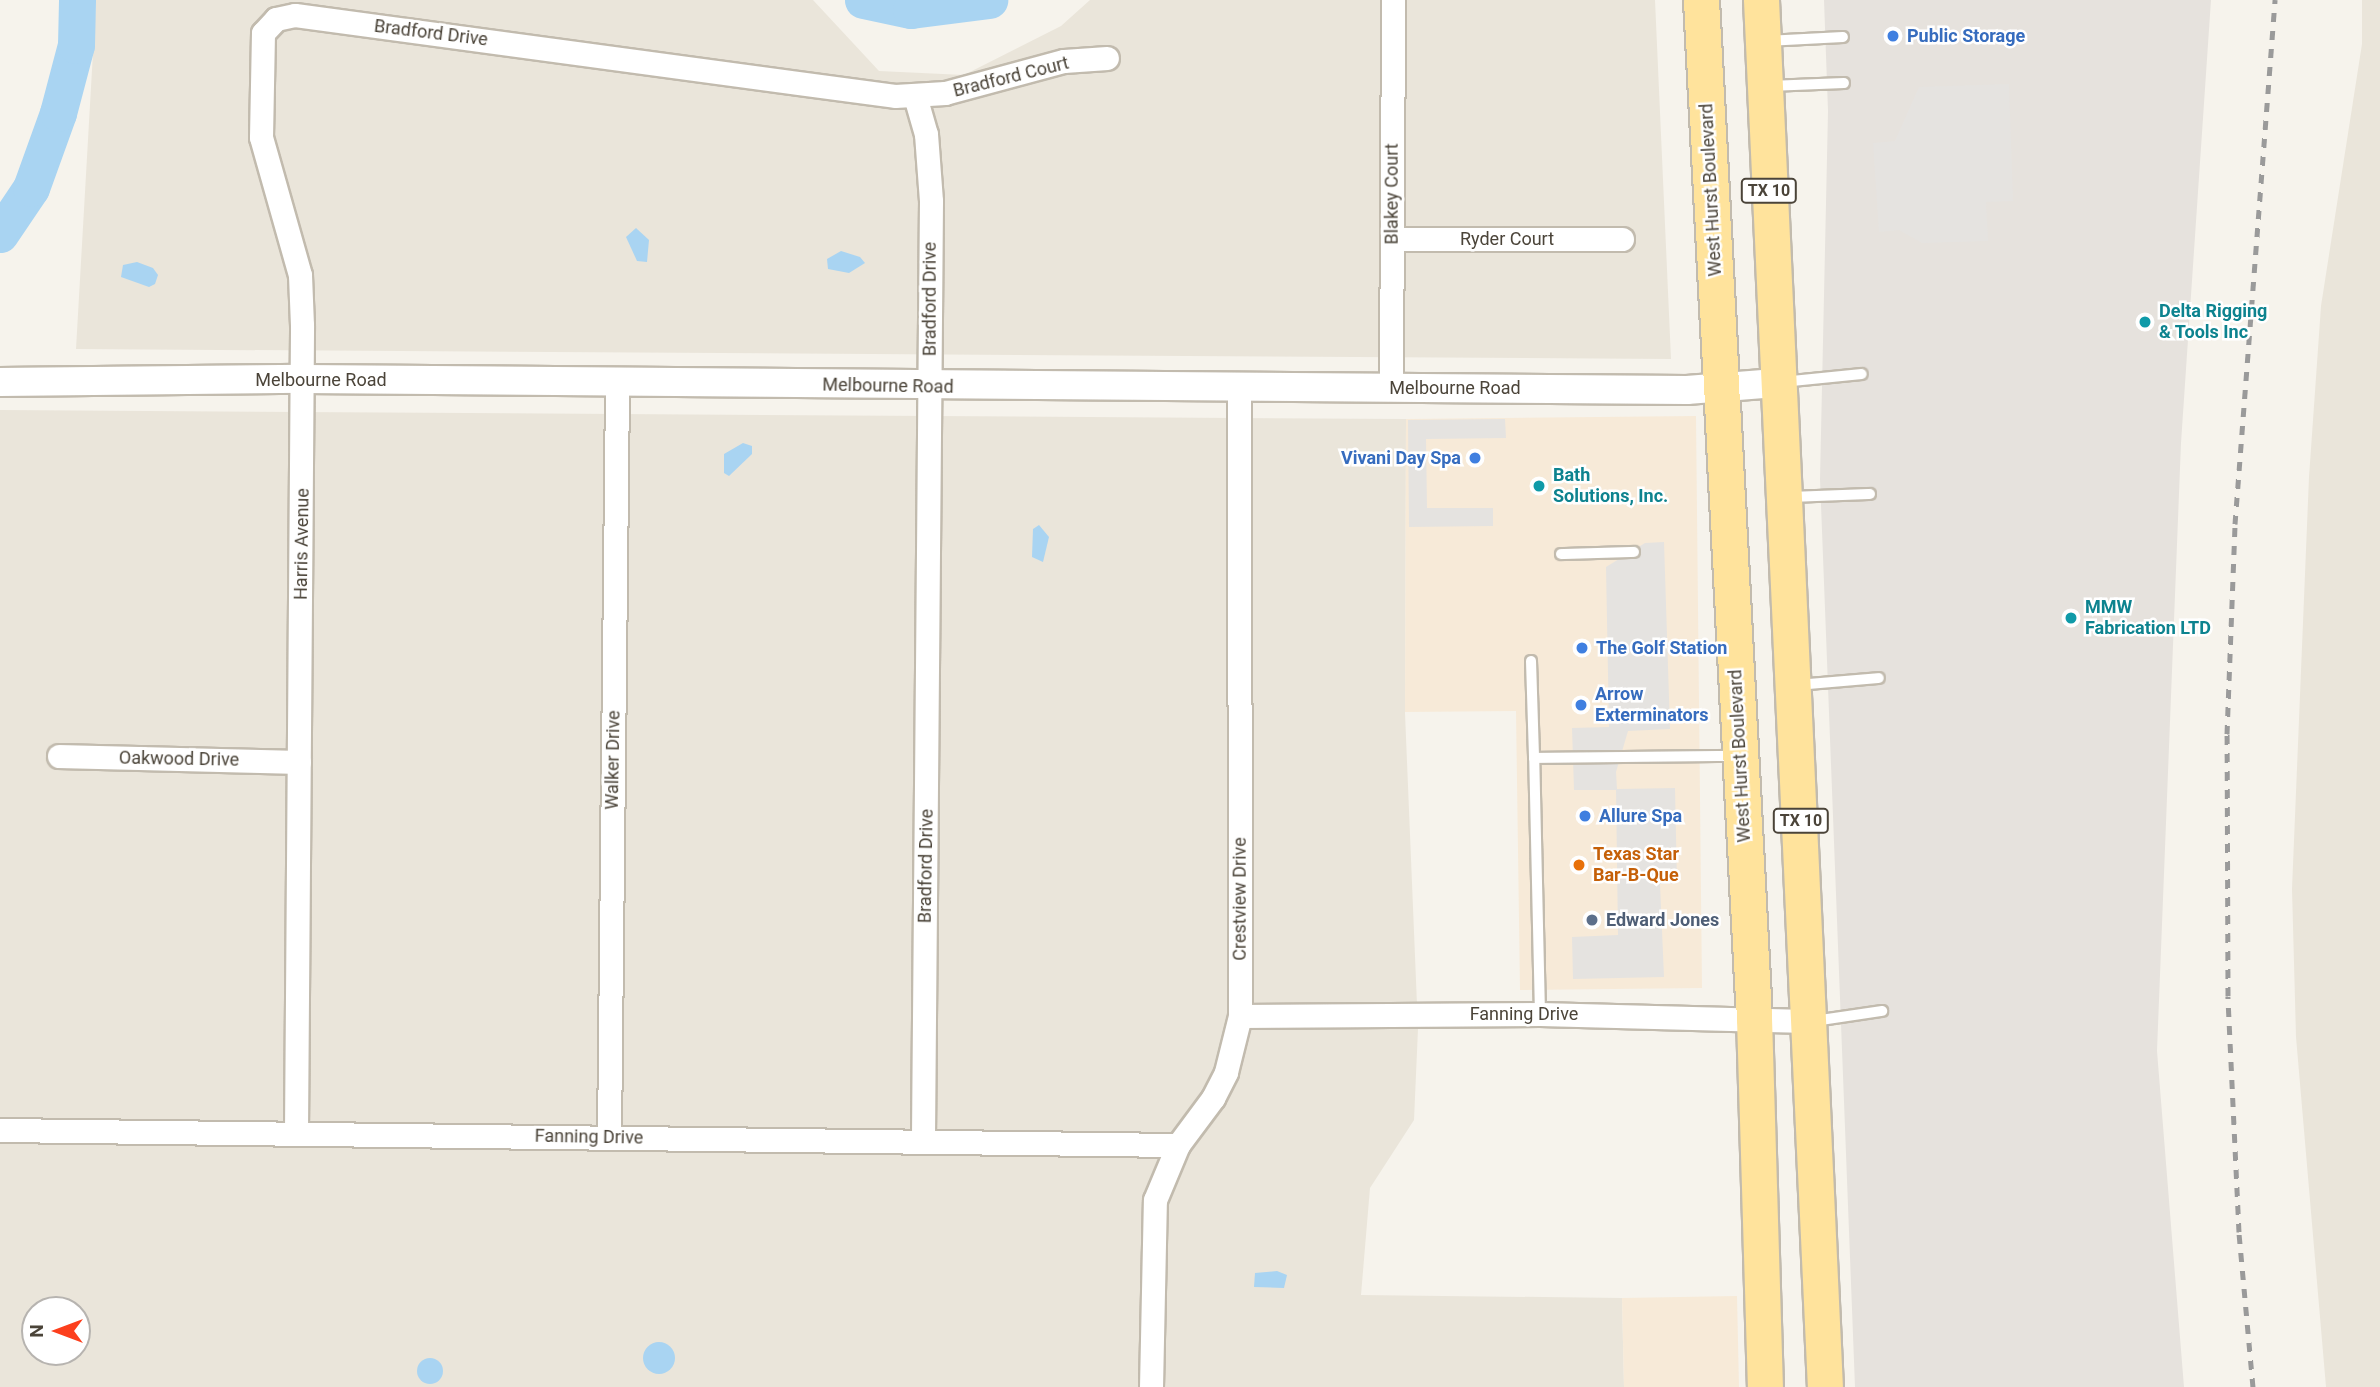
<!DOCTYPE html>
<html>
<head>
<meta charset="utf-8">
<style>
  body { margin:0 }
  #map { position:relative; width:2380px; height:1387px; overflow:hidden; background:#f6f3ec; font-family:Roboto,sans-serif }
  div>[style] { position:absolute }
  .residential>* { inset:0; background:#eae5da }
  .commercial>* { inset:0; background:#f7ead8 }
  .industrial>* { inset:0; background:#e6e2dd }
  .parking>* { inset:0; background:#e5e3e0 }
  .water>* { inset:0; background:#a9d4f2 }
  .round { border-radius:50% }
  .river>* { height:37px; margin:-18.5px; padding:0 18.5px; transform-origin:18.5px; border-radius:18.5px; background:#a9d4f2 }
  .roads { filter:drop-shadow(2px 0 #c2bbae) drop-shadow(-2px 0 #c2bbae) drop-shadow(0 2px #c2bbae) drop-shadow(0 -2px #c2bbae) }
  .service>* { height:10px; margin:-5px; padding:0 5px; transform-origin:5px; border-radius:5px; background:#fff }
  .minor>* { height:23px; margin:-11.5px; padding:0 11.5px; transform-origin:11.5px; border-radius:11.5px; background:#fff }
  .tertiary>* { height:28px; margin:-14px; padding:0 14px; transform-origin:14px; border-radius:14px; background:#fff }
  .primary>* { height:35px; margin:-17.5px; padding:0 17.5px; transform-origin:17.5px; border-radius:17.5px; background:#ffe39c }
  .rail>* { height:5px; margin-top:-2.5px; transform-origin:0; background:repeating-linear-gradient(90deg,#9a9a9a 0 9px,transparent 0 18px) }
  .dots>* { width:19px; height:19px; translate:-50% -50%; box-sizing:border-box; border:4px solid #fff; border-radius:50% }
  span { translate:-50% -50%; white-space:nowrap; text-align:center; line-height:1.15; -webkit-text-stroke:5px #fff; paint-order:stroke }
  .shield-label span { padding:2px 5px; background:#fff; border:2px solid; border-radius:5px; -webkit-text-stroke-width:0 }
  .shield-label { font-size:16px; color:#4b4439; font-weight:700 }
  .street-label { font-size:18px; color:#4b4439 }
  .shop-label { font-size:18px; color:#366cbe; font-weight:700 }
  .left { translate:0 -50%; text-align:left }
  .right { translate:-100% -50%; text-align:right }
  .culture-label { font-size:18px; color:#0d838f; font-weight:700 }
  .food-label { font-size:18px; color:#c56008; font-weight:700 }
  .service-label { font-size:18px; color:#4e5e75; font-weight:700 }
  .north { position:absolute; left:21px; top:1296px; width:70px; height:70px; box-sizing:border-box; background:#fff; border:2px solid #b7b4b0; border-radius:50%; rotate:270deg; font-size:19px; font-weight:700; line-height:28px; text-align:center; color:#4b4439 }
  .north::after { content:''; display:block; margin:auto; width:24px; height:32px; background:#fc3f1d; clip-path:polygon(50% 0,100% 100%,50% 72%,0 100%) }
</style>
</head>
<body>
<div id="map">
  <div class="residential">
    <i style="clip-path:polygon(96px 0,813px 0,879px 71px,964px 75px,1061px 26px,1090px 0,1655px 0,1671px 359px,76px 349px)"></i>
    <i style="clip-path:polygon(2362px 0,2380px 0,2380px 1387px,2326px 1387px,2296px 1037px,2292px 889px,2309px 477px,2321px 306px,2362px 44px)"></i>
    <i style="clip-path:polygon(evenodd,0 410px,1406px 419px,1405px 713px,1418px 1029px,1414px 1120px,1370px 1188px,1361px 1295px,1622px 1298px,1624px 1387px,0 1387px,0 410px,35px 1310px,77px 1310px,77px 1352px,35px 1352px,35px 1310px)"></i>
  </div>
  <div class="commercial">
    <i style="clip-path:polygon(1696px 416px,1702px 988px,1520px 990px,1516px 711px,1405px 712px,1406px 419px)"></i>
    <i style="clip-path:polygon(1737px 1296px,1739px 1387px,1624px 1387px,1622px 1298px)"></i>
  </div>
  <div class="industrial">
    <i style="clip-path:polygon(1824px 0,2211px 0,2181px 443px,2157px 1051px,2184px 1387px,1855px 1387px,1820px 479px,1828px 111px)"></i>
  </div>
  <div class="parking">
    <i style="clip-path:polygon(2009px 84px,2013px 201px,1986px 202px,1988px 241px,1922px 243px,1899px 230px,1879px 232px,1873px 143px,1895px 141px,1919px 87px)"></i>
    <i style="clip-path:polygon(1505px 419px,1506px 438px,1426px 439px,1427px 508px,1493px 508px,1493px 526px,1409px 527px,1408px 420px)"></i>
    <i style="clip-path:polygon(1664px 542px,1670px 729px,1628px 731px,1616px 772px,1617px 789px,1675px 788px,1677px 883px,1660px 884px,1664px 977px,1573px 979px,1572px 937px,1618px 935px,1616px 790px,1574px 790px,1572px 728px,1609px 727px,1606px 567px,1645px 543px)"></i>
  </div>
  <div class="water">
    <i style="clip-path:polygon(636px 228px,649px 240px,647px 262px,637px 261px,626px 237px)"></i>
    <i style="clip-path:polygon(841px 251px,860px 257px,865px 263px,849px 273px,828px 269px,827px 259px)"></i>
    <i style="clip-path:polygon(137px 262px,153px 268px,158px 275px,155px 284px,149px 287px,121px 277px,123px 265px)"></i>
    <i style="clip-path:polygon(743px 443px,752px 446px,752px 454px,729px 476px,724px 473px,724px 454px)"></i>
    <i style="clip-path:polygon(1039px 525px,1049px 537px,1043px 562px,1032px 557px,1033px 529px)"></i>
    <i style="clip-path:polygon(1277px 1271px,1287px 1275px,1284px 1288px,1254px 1287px,1255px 1273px)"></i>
    <i class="round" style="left:643px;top:1342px;width:32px;height:32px"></i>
    <i class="round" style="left:417px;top:1358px;width:26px;height:26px"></i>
  </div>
  <div class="river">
    <i style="left:863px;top:0;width:49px;rotate:11.8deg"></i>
    <i style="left:911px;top:10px;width:79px;rotate:-7.3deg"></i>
    <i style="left:0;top:234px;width:55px;rotate:-56deg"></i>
    <i style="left:31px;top:188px;width:80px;rotate:-70.2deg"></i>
    <i style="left:58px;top:113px;width:70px;rotate:-75.2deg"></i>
    <i style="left:76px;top:45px;width:45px;rotate:-88.7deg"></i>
  </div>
  <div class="roads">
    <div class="service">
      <i style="left:1766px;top:41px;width:77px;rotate:-3deg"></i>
      <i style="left:1769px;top:86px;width:75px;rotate:-2.3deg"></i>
      <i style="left:1782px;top:382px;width:80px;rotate:-5.7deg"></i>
      <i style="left:1789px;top:497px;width:81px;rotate:-2.1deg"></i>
      <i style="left:1561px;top:554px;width:73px;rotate:-1.6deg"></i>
      <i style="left:1531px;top:661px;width:97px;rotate:88.2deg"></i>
      <i style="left:1796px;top:685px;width:83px;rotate:-4.8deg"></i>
      <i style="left:1540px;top:1014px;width:256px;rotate:-91.3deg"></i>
      <i style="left:1534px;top:758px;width:202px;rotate:-0.6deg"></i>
      <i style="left:1814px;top:1021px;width:69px;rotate:-8.4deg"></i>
    </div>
    <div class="minor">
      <i style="left:915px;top:96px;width:40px;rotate:74deg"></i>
      <i style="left:926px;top:134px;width:67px;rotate:85.7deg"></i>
      <i style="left:931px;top:201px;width:938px;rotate:90.49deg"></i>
      <i style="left:1392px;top:239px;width:230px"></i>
      <i style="left:1391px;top:387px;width:387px;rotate:-89.7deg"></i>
      <i style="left:59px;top:756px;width:240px;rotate:1.4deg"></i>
      <i style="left:1240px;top:1016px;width:300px;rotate:-0.4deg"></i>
      <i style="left:1540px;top:1014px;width:268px;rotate:1.5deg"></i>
      <i style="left:0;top:1130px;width:1178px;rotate:0.73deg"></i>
      <i style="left:296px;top:1131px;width:806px;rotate:-89.57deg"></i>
      <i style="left:302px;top:325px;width:50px;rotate:-92.3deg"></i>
      <i style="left:300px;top:275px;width:143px;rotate:-105.8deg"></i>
      <i style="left:261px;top:137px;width:104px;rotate:-88.9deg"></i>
      <i style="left:263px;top:33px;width:19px;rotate:-47deg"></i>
      <i style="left:276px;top:19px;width:19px;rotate:-12deg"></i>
      <i style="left:295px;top:15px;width:605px;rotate:7.69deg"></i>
      <i style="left:895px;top:96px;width:50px;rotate:-3.4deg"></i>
      <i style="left:945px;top:93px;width:123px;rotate:-15.1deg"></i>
      <i style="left:1064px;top:61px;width:43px;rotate:-4deg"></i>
      <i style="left:609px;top:1137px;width:754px;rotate:-89.39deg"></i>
      <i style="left:1151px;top:1387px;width:187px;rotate:-88.8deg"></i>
      <i style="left:1155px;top:1200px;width:60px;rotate:-67.3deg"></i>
      <i style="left:1178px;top:1145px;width:59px;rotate:-53.3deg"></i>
      <i style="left:1213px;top:1098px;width:29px;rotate:-63deg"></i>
      <i style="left:1226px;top:1072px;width:58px;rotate:-76deg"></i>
      <i style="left:1240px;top:1016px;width:627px;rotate:-90.09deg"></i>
    </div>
    <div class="tertiary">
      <i style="left:0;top:382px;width:304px;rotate:-0.6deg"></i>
      <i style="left:304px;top:379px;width:1383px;rotate:0.46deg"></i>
      <i style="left:1687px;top:390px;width:89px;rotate:-4.5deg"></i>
    </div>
    <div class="primary">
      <i style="left:1701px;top:0;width:1019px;rotate:87.02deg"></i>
      <i style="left:1754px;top:1018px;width:369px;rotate:88.3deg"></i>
      <i style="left:1761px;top:0;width:1388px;rotate:87.36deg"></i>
    </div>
  </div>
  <div class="rail">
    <i style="left:2253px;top:1387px;width:156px;rotate:-95.2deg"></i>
    <i style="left:2239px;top:1232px;width:236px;rotate:-92.7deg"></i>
    <i style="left:2228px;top:996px;width:262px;rotate:-90.2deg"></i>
    <i style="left:2227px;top:734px;width:210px;rotate:-87.8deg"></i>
    <i style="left:2235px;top:524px;width:526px;rotate:-85.63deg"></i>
  </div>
  <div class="dots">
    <i style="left:1893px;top:36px;background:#3f7fe0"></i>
    <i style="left:2145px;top:322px;background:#0f9aa8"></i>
    <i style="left:1475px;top:458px;background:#3f7fe0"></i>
    <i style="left:1539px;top:486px;background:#0f9aa8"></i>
    <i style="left:2071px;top:618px;background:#0f9aa8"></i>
    <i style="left:1582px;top:648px;background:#3f7fe0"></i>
    <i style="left:1581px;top:705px;background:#3f7fe0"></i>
    <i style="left:1585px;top:816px;background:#3f7fe0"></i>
    <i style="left:1579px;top:865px;background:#e8710a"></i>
    <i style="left:1592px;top:920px;background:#5c6f8a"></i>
  </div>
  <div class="shield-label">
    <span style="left:1769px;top:191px">TX 10</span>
    <span style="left:1801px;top:821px">TX 10</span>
  </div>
  <div class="street-label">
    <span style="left:431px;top:33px;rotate:7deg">Bradford Drive</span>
    <span style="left:1011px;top:77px;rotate:-14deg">Bradford Court</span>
    <span style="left:1711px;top:190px;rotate:-93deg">West Hurst Boulevard</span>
    <span style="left:1392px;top:194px;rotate:-90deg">Blakey Court</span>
    <span style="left:1507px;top:239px">Ryder Court</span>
    <span style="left:930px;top:299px;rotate:-90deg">Bradford Drive</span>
    <span style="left:321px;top:380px">Melbourne Road</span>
    <span style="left:888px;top:386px;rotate:1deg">Melbourne Road</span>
    <span style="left:1455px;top:388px">Melbourne Road</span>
    <span style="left:302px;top:544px;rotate:-89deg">Harris Avenue</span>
    <span style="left:1740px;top:756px;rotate:-93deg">West Hurst Boulevard</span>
    <span style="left:179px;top:759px;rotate:1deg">Oakwood Drive</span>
    <span style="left:613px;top:760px;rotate:-89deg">Walker Drive</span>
    <span style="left:926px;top:866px;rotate:-89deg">Bradford Drive</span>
    <span style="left:1240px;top:899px;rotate:-90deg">Crestview Drive</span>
    <span style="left:1524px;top:1014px">Fanning Drive</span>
    <span style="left:589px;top:1137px;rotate:1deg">Fanning Drive</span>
  </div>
  <div class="shop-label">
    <span class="left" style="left:1907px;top:36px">Public Storage</span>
    <span class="right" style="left:1461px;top:458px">Vivani Day Spa</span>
    <span class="left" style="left:1596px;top:648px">The Golf Station</span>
    <span class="left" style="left:1595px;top:705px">Arrow<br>Exterminators</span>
    <span class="left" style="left:1599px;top:816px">Allure Spa</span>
  </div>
  <div class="culture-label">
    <span class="left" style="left:2159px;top:322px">Delta Rigging<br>&amp; Tools Inc</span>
    <span class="left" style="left:1553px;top:486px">Bath<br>Solutions, Inc.</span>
    <span class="left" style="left:2085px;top:618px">MMW<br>Fabrication LTD</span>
  </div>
  <div class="food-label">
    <span class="left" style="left:1593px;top:865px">Texas Star<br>Bar-B-Que</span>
  </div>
  <div class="service-label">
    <span class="left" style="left:1606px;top:920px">Edward Jones</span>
  </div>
  <div class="north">N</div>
</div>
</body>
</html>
